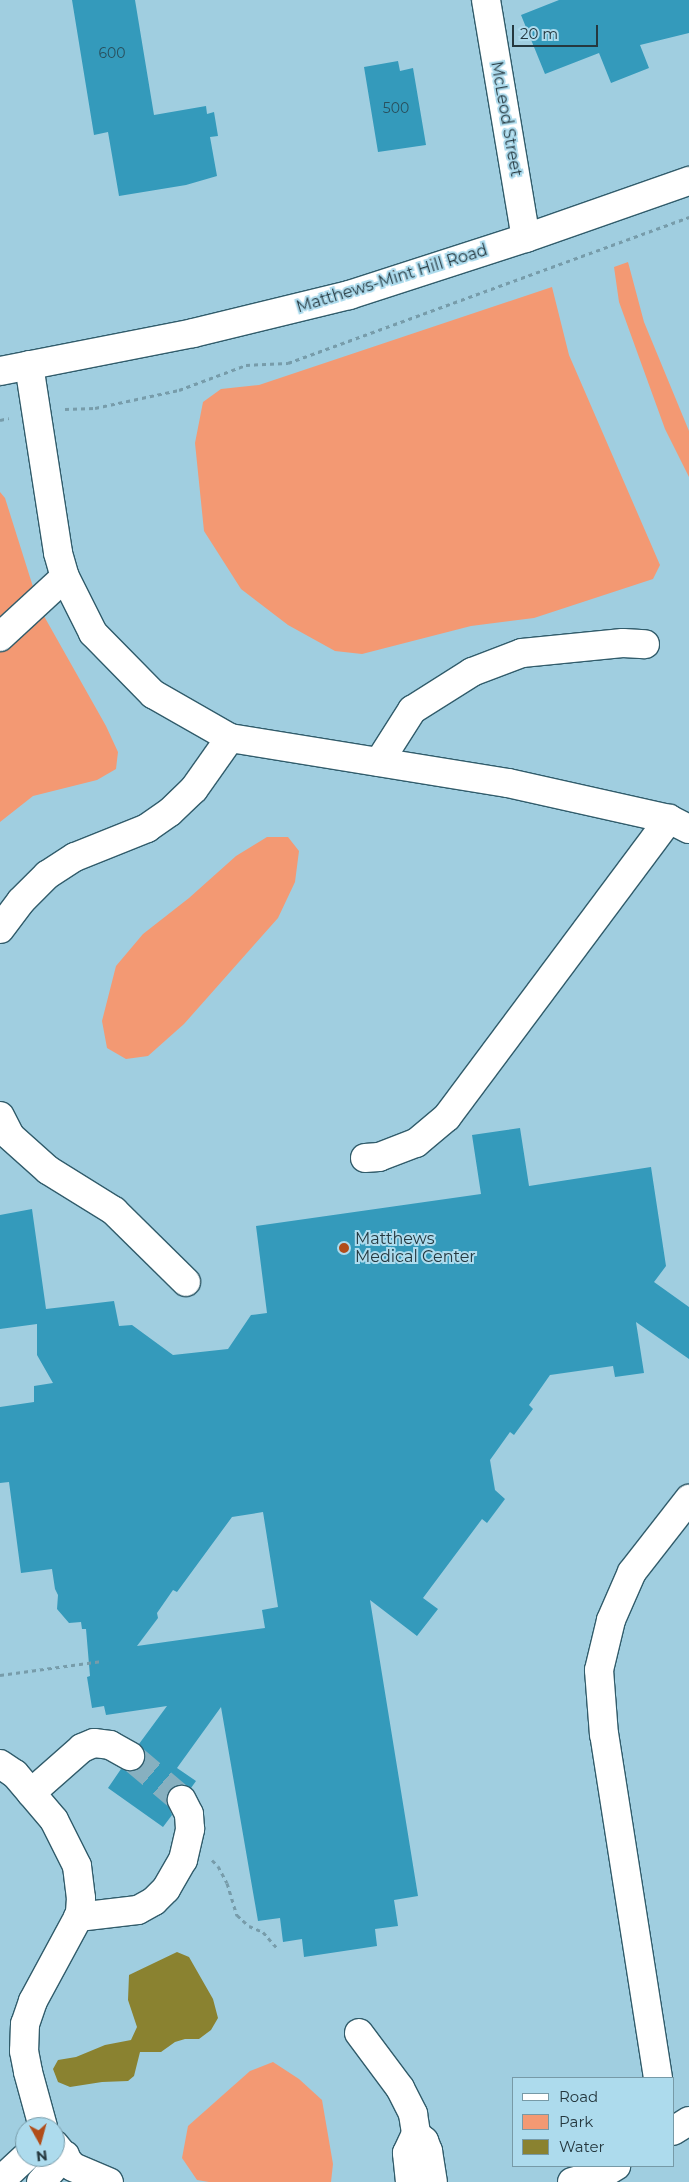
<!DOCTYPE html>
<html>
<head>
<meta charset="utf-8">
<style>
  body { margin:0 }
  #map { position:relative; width:689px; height:2182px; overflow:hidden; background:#a0cee0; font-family:Montserrat,sans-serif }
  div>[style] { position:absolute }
  .green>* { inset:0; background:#f39973 }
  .water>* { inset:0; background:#8a8230 }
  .building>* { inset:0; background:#349abb }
  .minor-tunnel>* { height:28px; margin-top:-14px; transform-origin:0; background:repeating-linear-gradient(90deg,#87b0c0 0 28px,transparent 0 42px) }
  .path>* { height:3px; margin-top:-1.5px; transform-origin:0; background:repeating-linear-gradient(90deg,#779caa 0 4px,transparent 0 8px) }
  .roads { filter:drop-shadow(1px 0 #315c6b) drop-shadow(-1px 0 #315c6b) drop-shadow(0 1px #315c6b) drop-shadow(0 -1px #315c6b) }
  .minor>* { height:28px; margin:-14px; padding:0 14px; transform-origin:14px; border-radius:14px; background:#fff }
  .major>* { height:28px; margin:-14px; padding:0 14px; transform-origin:14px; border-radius:14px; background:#fff }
  .dots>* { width:14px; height:14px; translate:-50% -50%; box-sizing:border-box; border:2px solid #addbed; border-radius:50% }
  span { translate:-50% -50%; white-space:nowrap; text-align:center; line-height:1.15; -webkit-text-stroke:4px #addbed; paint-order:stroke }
  .number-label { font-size:14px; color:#29505e }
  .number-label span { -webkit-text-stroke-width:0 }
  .street-label { font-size:16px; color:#25383f }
  .poi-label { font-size:16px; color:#25383f }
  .left { translate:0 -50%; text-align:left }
  .legend { position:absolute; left:512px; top:2077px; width:162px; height:90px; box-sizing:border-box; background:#addbed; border:1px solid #779aa7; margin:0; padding:6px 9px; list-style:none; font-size:15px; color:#25383f }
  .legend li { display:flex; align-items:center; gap:10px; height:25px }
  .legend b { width:25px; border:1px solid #779aa7 }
  .north { position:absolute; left:15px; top:2117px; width:50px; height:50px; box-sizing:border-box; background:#addbed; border:1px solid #779aa7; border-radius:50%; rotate:173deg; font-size:14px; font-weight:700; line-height:20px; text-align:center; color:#25383f }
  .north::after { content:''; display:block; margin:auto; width:18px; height:22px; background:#b14d19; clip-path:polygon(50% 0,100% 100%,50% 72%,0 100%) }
  .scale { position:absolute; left:512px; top:25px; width:86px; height:22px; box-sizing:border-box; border:2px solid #25383f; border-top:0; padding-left:6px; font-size:15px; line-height:18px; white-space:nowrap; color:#25383f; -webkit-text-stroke:4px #addbed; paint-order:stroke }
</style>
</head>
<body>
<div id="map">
  <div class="green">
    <i style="clip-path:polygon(628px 262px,644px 322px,689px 431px,689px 477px,665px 429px,619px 302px,614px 267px)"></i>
    <i style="clip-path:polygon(552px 287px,569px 355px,660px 565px,653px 579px,534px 618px,471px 626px,362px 654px,335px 651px,288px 625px,241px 589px,204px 531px,195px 443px,203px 402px,221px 389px,259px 385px)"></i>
    <i style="clip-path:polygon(0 492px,5px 498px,40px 609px,106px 726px,118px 752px,116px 769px,97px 780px,33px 796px,0 822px)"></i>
    <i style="clip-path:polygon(267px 837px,288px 837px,299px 851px,295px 882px,278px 918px,184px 1024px,148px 1056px,126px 1059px,107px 1048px,102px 1021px,116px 966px,143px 934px,189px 898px,236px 856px)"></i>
    <i style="clip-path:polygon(273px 2062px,299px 2079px,322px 2100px,333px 2164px,331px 2182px,209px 2182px,197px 2180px,182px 2158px,188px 2126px,250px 2071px)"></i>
  </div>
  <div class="water">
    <i style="clip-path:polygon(177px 1952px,189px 1957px,213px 1999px,218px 2018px,211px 2030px,199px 2039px,185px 2039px,175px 2042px,161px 2052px,140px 2052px,134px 2076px,128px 2081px,102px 2082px,70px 2087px,58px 2082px,53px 2069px,58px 2060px,76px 2057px,105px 2045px,131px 2040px,137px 2027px,128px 2000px,129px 1975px)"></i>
  </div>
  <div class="building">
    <i style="clip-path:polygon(72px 0,135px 0,154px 115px,206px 106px,207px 114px,214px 112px,218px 136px,210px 137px,217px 176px,186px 185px,119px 196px,108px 132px,94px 135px)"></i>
    <i style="clip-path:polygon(559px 0,689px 0,689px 33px,640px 45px,649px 68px,611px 83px,599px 53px,545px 74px,521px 15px)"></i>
    <i style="clip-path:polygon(398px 61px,400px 71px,413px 68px,426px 145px,378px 152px,364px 67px)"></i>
    <i style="clip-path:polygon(evenodd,520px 1128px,529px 1186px,651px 1167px,666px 1266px,654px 1282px,689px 1307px,689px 1359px,636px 1322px,644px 1373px,615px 1377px,613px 1366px,550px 1375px,529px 1405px,533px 1409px,514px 1435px,510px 1432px,490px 1460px,495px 1490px,505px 1499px,487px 1523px,482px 1519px,423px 1598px,438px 1609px,417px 1636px,370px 1600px,418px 1896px,394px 1900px,398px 1926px,375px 1929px,377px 1946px,304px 1957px,302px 1939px,283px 1942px,280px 1918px,258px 1921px,221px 1707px,177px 1768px,196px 1781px,191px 1788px,182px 1784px,175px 1786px,169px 1791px,166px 1800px,172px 1815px,163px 1827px,108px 1788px,121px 1769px,131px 1772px,138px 1769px,143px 1764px,146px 1755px,139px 1744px,167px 1706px,106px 1715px,104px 1706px,92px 1708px,87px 1677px,90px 1676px,86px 1629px,82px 1629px,81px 1622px,69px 1623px,57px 1609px,58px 1595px,55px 1589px,52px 1569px,21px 1573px,9px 1482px,0 1483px,0 1407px,34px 1402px,34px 1386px,53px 1383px,37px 1355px,37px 1324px,0 1329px,0 1215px,32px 1209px,46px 1309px,114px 1301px,119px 1326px,132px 1325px,173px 1355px,228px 1349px,251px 1315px,267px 1313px,256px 1226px,481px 1194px,472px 1135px,520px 1128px,263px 1512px,278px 1607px,262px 1610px,265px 1628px,137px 1646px,158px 1618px,157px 1613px,173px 1590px,177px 1592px,232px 1517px,263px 1512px)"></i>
  </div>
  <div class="minor-tunnel">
    <i style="left:130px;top:1756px;width:68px;rotate:40.2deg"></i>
  </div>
  <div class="path">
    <i style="left:65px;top:409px;width:30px;rotate:-2deg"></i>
    <i style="left:95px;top:408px;width:86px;rotate:-12.1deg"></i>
    <i style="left:179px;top:390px;width:72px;rotate:-20.5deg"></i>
    <i style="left:246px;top:365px;width:42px;rotate:-2.7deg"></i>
    <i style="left:288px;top:363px;width:427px;rotate:-20deg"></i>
    <i style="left:0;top:420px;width:9px;rotate:-13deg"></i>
    <i style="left:0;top:1675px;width:103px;rotate:-7.8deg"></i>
    <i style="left:212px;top:1860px;width:8px;rotate:45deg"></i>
    <i style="left:218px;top:1866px;width:19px;rotate:62deg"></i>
    <i style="left:227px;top:1883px;width:34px;rotate:73deg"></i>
    <i style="left:237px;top:1915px;width:16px;rotate:43deg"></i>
    <i style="left:249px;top:1926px;width:15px;rotate:23deg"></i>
    <i style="left:263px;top:1932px;width:20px;rotate:49deg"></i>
  </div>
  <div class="roads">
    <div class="minor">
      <i style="left:486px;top:0;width:241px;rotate:80.5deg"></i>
      <i style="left:29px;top:365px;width:190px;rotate:81.2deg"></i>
      <i style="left:58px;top:553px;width:25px;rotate:74deg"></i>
      <i style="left:65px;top:577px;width:63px;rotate:63.4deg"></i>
      <i style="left:93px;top:633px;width:86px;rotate:45.5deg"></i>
      <i style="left:153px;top:694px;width:89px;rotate:29.7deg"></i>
      <i style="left:230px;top:738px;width:282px;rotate:9.2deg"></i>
      <i style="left:508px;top:783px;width:165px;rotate:12.6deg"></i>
      <i style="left:669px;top:819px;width:22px;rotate:27deg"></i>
      <i style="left:0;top:637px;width:88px;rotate:-42.7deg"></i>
      <i style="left:379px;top:762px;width:62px;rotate:-57.6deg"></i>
      <i style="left:412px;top:710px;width:71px;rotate:-32.3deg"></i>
      <i style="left:472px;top:672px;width:53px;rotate:-20.8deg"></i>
      <i style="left:522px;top:653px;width:101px;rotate:-5.7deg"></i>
      <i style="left:623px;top:643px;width:22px;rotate:3deg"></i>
      <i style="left:0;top:929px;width:35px;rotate:-53deg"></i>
      <i style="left:21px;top:901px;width:37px;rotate:-45deg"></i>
      <i style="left:47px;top:875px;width:33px;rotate:-33deg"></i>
      <i style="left:75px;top:857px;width:78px;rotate:-21.9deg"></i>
      <i style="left:147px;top:828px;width:28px;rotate:-35deg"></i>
      <i style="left:170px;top:812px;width:33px;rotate:-44deg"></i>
      <i style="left:194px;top:789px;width:62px;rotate:-54.8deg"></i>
      <i style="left:0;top:1116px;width:22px;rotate:63deg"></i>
      <i style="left:10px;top:1136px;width:51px;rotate:41.8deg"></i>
      <i style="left:48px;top:1170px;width:78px;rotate:31.8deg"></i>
      <i style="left:114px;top:1211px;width:101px;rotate:44.6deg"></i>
      <i style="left:365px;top:1158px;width:14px;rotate:-4deg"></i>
      <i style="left:379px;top:1157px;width:40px;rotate:-21deg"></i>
      <i style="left:416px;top:1143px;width:40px;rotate:-40deg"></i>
      <i style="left:447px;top:1117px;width:372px;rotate:-53.3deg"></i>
      <i style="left:0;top:1764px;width:18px;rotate:34deg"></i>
      <i style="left:15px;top:1774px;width:60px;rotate:49.7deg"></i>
      <i style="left:54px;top:1820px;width:51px;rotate:63.4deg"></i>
      <i style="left:77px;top:1866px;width:32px;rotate:83deg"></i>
      <i style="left:81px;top:1898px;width:16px;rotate:94deg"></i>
      <i style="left:80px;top:1914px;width:99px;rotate:118.4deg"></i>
      <i style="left:33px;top:2001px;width:24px;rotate:109deg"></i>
      <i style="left:25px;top:2024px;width:27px;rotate:92deg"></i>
      <i style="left:24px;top:2051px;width:21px;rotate:79deg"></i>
      <i style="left:28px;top:2072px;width:57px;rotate:74.7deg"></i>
      <i style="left:31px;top:1793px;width:68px;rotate:-41.4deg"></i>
      <i style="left:82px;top:1748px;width:13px;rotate:-23deg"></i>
      <i style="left:94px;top:1743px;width:16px;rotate:7deg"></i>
      <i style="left:110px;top:1745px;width:23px;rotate:29deg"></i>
      <i style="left:78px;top:1917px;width:60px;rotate:-6.7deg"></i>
      <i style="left:138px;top:1910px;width:18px;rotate:-29deg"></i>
      <i style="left:154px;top:1901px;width:17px;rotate:-45deg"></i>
      <i style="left:166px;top:1889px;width:34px;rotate:-60deg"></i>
      <i style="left:183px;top:1860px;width:32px;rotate:-77deg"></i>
      <i style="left:190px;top:1829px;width:15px;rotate:-94deg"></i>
      <i style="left:189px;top:1814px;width:16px;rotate:-117deg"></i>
      <i style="left:359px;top:2033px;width:69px;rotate:53.3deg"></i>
      <i style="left:400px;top:2088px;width:29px;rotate:63deg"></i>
      <i style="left:413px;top:2114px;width:20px;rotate:81deg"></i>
      <i style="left:658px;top:2078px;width:347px;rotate:-98.9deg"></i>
      <i style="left:604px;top:1735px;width:65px;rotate:-94.4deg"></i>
      <i style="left:599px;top:1670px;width:51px;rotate:-76.5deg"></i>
      <i style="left:611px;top:1620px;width:52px;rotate:-66.4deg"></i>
      <i style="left:632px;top:1572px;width:93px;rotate:-52deg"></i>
      <i style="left:673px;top:2131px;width:19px;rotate:-32deg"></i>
      <i style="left:55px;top:2145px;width:28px;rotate:51deg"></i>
      <i style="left:73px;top:2167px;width:39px;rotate:23deg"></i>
      <i style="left:0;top:2181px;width:35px;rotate:-43deg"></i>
      <i style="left:41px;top:2182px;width:36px;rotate:-48deg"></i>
      <i style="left:410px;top:2182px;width:29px;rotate:-96deg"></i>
      <i style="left:407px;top:2153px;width:21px;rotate:-65deg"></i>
      <i style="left:416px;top:2134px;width:11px;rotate:41deg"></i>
      <i style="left:424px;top:2141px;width:11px;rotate:68deg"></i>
      <i style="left:428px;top:2151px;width:31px;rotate:81deg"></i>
      <i style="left:572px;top:2182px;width:35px;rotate:-16deg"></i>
      <i style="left:606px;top:2172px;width:12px;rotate:-31deg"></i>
    </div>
    <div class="major">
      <i style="left:0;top:371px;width:197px;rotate:-11.1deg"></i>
      <i style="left:193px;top:333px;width:161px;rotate:-13.7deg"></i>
      <i style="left:349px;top:295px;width:186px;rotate:-17.9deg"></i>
      <i style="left:526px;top:238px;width:173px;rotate:-19.3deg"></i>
    </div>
  </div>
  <div class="dots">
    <i style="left:344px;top:1248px;background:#b14d19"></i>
  </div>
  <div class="number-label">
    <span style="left:112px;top:53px">600</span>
    <span style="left:396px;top:108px">500</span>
  </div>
  <div class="street-label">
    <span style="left:506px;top:119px;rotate:80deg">McLeod Street</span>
    <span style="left:392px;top:279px;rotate:-17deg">Matthews-Mint Hill Road</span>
  </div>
  <div class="poi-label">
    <span class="left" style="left:355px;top:1248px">Matthews<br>Medical Center</span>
  </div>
  <ul class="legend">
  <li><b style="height:6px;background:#fff"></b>Road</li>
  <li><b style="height:14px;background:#f39973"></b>Park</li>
  <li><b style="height:14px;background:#8a8230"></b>Water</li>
  </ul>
  <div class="north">N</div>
  <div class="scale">20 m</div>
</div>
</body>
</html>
